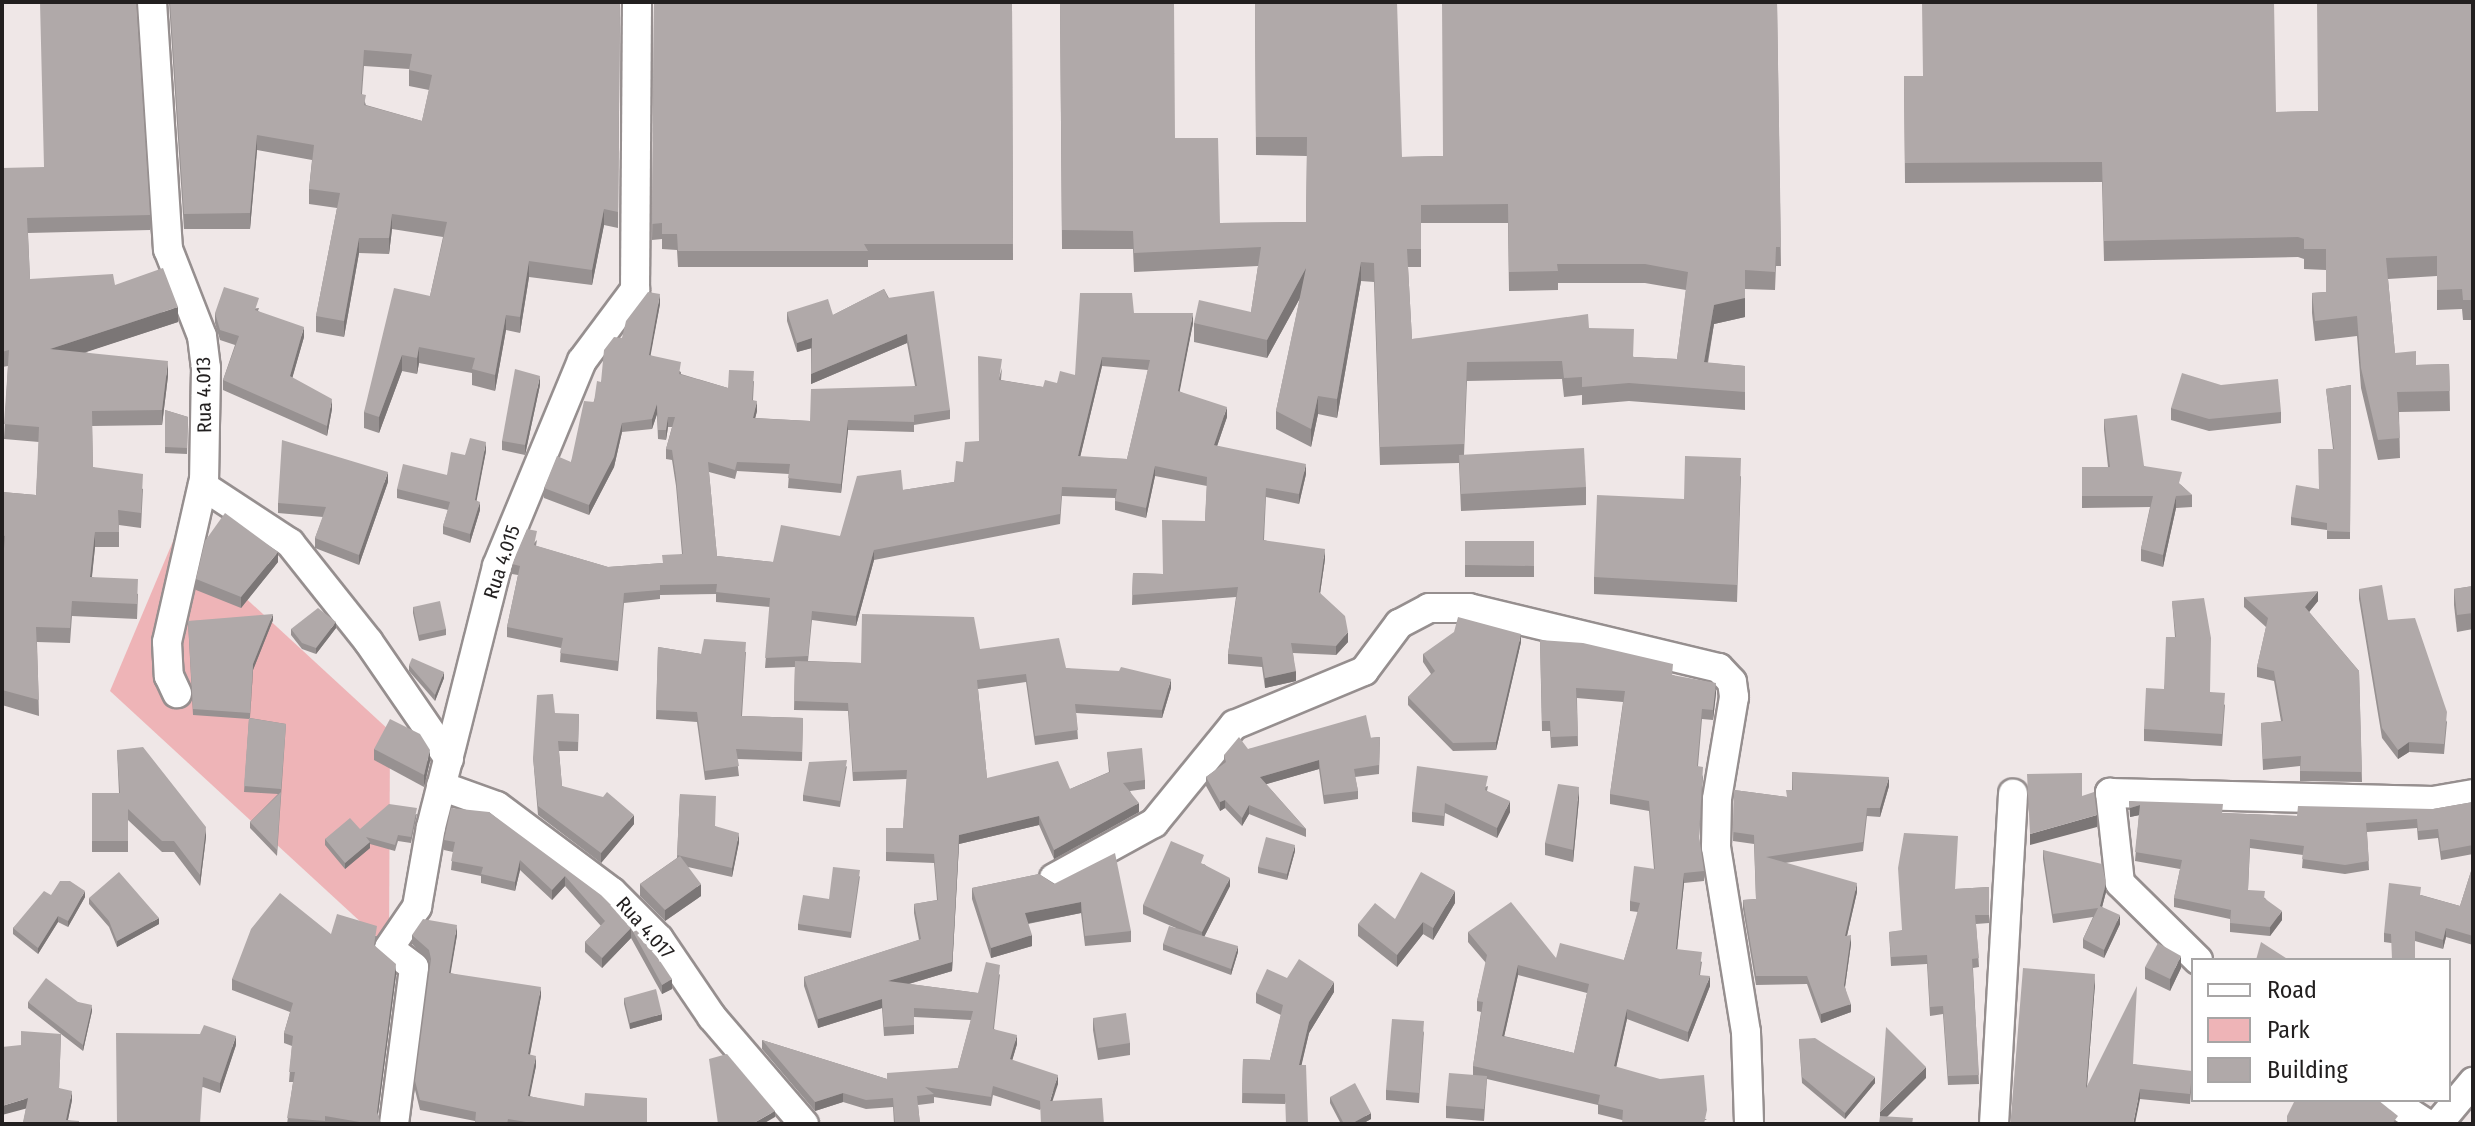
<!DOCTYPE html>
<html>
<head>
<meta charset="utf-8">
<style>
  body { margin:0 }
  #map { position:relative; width:2475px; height:1126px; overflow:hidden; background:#efe7e7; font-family:"Fira Sans Condensed",sans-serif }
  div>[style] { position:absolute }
  .green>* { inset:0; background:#eeb4b7 }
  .roads { filter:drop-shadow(2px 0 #968f8f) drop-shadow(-2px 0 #968f8f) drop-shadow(0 2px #968f8f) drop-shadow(0 -2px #968f8f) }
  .street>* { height:28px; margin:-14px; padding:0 14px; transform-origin:14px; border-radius:14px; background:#fff }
  .wall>* { inset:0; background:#979191 }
  .shaded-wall>* { inset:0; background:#7b7676 }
  .building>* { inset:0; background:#b0a9a9 }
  span { translate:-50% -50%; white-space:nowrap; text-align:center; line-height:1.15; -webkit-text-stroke:8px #fff; paint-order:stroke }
  .street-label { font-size:20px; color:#221f1f }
  .frame { position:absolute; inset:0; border:4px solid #221f1f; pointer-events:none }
  .legend { position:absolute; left:2191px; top:958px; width:260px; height:144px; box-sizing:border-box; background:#fff; border:2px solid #a7a5a5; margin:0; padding:10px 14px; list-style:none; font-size:24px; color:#221f1f }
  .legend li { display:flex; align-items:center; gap:16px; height:40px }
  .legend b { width:40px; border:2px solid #a7a5a5 }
</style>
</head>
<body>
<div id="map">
  <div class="green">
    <i style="clip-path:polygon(176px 534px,390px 731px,389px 948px,110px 691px)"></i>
  </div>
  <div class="roads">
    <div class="street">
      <i style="left:152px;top:2px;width:248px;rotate:86.3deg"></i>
      <i style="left:168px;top:249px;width:93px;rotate:68.7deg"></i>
      <i style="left:202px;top:336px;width:32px;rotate:83deg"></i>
      <i style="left:206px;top:368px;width:111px;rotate:91deg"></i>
      <i style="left:204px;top:479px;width:167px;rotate:102.8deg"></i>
      <i style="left:167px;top:642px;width:34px;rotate:87deg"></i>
      <i style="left:169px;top:676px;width:19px;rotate:65deg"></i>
      <i style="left:203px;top:486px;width:104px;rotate:33.2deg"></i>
      <i style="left:290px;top:543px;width:125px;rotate:51.5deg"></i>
      <i style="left:368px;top:641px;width:143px;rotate:55.5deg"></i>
      <i style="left:441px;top:786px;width:59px;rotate:19.7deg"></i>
      <i style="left:497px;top:806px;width:144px;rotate:36.8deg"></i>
      <i style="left:612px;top:892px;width:66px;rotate:45deg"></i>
      <i style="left:659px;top:939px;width:94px;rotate:55.8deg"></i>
      <i style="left:712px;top:1017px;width:141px;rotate:49.3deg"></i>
      <i style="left:1054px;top:878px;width:114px;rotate:-28.8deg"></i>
      <i style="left:1154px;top:823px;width:127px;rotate:-50.8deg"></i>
      <i style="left:1234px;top:725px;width:141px;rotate:-22.6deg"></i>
      <i style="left:1364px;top:671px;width:59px;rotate:-53.3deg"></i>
      <i style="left:1399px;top:624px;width:34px;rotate:-28deg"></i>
      <i style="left:1429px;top:608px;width:40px"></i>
      <i style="left:1469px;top:608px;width:257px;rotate:13.5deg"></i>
      <i style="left:1719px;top:668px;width:19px;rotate:47deg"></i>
      <i style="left:1732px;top:682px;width:15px;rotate:82deg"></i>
      <i style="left:1734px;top:697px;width:103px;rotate:99.5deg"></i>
      <i style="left:1717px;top:799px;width:48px;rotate:91.2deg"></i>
      <i style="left:1716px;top:847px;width:187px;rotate:80.8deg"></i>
      <i style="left:1746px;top:1032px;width:92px;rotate:88.1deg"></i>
      <i style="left:2198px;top:960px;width:110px;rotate:-135.4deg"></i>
      <i style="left:2120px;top:883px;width:91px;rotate:-96.3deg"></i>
      <i style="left:2110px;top:793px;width:323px;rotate:1.4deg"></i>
      <i style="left:2433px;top:801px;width:41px;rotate:-9.9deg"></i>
      <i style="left:2390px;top:1100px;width:44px;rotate:33deg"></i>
      <i style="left:394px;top:1124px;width:158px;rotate:-82.7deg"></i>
      <i style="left:414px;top:967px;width:31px;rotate:-143deg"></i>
      <i style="left:389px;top:948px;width:50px;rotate:-55.7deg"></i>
      <i style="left:417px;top:907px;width:81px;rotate:-80.1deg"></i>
      <i style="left:431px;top:827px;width:269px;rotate:-75.8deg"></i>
      <i style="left:497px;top:566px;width:222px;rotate:-67.5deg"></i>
      <i style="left:582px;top:361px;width:89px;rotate:-53.3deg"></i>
      <i style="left:635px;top:290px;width:288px;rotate:-89.6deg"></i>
      <i style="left:1994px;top:1124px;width:331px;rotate:-86.7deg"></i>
      <i style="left:2438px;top:1124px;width:55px;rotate:-50.2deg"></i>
    </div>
  </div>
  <div class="wall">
    <i style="clip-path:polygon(evenodd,169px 2px,620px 2px,618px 228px,604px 225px,592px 285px,529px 277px,520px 333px,506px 330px,495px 391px,472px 385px,472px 373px,419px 363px,417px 374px,402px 371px,379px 433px,364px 428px,364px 412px,430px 296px,443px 237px,392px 229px,389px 254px,359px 253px,344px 337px,316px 332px,316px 316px,337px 208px,309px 204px,309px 189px,312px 160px,257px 150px,250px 229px,184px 229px,169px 2px,364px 66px,409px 69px,409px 86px,429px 90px,422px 121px,366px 105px,362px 94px,364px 66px)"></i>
    <i style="clip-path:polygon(654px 2px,1012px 2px,1013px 260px,868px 260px,868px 267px,678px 267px,677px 250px,662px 249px,662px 239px,652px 240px)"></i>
    <i style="clip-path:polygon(evenodd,1060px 2px,1175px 138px,1220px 223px,1306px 222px,1307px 156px,1256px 155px,1255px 2px,1402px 157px,1443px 156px,1777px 2px,1781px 266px,1776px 266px,1775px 290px,1745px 289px,1745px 317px,1714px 324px,1708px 363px,1745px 366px,1745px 410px,1629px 401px,1582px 405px,1582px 395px,1564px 397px,1562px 379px,1467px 381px,1464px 455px,1586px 487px,1586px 505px,1461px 511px,1459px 463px,1380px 465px,1374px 282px,1361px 281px,1337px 418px,1318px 414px,1311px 447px,1276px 429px,1276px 411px,1300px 298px,1267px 358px,1194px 342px,1194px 323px,1251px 312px,1258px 266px,1134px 272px,1133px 249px,1062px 249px,1060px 2px,1421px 223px,1508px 223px,1509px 291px,1558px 290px,1558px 283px,1645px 283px,1686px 290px,1677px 359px,1634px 357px,1589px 328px,1412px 339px,1408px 267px,1421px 267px,1421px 223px)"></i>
    <i style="clip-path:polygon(2473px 2px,2473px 320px,2463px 320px,2462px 309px,2437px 310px,2437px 276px,2388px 279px,2395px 353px,2416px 365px,2449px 364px,2450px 411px,2399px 412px,2400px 458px,2378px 460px,2361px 388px,2357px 336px,2315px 341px,2312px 313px,2312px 293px,2326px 292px,2326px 270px,2304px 269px,2304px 259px,2298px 257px,2104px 261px,2102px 182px,1905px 183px,1904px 76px,2276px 112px,2318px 111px)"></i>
    <i style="clip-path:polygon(2px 168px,150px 215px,150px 230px,28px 233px,30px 279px,115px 285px,178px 322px,85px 352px,168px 376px,162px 425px,92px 426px,93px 467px,143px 489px,141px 528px,119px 525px,119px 547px,95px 547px,92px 577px,138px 594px,137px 619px,72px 616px,70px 643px,37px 642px,39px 716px,2px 705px,2px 573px,4px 551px,2px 550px,2px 492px,36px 495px,39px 442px,4px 439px,8px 366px,2px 367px)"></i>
    <i style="clip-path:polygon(evenodd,884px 289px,950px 410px,950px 419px,914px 425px,914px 432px,848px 430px,841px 493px,788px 488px,789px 474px,737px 471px,735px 479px,709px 472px,717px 556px,773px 562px,840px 536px,903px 490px,954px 482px,963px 462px,979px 441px,1002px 368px,1001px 380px,1043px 387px,1057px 383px,1075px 375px,1134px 313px,1193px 323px,1179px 391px,1227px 417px,1217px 446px,1306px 474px,1299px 504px,1266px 497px,1264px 540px,1325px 559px,1320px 593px,1348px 642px,1336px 655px,1293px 653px,1296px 681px,1265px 688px,1262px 667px,1228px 664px,1228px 654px,1236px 597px,1132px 605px,1133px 573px,1163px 574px,1205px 521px,1207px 486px,1155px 476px,1146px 518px,1115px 510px,1115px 498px,1062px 496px,1060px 524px,874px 560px,856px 626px,812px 620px,808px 661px,861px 663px,980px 649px,1066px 668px,1171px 688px,1162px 718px,1076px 713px,1078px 739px,1035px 745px,1026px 682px,978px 689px,987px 778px,1070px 789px,1109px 772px,1107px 752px,1145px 780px,1145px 789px,1130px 791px,1139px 812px,1054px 859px,1039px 825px,959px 844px,952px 971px,909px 984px,978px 993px,1000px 974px,994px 1029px,1017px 1044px,1012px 1060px,1058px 1084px,1040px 1110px,993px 1095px,991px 1106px,934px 1097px,934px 1103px,918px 1105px,920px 1124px,894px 1124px,893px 1107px,866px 1109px,843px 1102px,815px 1111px,762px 1049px,762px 1040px,887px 1079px,958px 1068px,971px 1020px,914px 1017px,914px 1034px,884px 1036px,882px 1008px,818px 1028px,804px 986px,804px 977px,919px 940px,914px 913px,914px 904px,937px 900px,934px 863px,886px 861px,886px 828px,903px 828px,907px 779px,853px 781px,848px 711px,794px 710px,795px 667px,765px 668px,770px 607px,716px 602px,716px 594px,660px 595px,660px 599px,624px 603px,618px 671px,560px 662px,561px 648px,507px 637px,507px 627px,518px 575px,512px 574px,512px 564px,537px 540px,536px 546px,608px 567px,663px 563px,682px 554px,676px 486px,672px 460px,666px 459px,666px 449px,672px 427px,668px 427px,666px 440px,658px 439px,657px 414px,652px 429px,622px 432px,614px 467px,589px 515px,544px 498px,544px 488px,571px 462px,601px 382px,622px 338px,660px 304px,650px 355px,681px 372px,681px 374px,728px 388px,754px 381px,753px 400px,757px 411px,755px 418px,810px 421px,915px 386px,907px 343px,811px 384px,811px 348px,797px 352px,787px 321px,787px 312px,833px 315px,884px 289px,1102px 366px,1148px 370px,1127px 459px,1080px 457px,1102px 366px)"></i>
    <i style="clip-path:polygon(259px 308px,258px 311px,304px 337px,292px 378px,332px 409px,327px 436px,223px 390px,223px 380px,235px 345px,220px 340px,215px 323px,215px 313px)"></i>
    <i style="clip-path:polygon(540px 385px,525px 455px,502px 450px,502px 441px)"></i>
    <i style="clip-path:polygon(2351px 385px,2350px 539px,2327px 539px,2327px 530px,2291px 525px,2291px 517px,2319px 489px,2333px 449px,2326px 389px)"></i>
    <i style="clip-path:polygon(2171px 408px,2281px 412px,2281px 423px,2209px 431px,2171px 420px)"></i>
    <i style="clip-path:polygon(165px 410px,188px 417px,187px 454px,165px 453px)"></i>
    <i style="clip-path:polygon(2104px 419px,2144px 466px,2181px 485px,2192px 495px,2192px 507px,2176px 508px,2163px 567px,2141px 561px,2141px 549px,2150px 507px,2082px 508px,2082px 467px,2108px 467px,2104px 430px)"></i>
    <i style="clip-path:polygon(486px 451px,476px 500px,480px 510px,470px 543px,443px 534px,443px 526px,448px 510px,397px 498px,397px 489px,447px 475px,465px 455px)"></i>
    <i style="clip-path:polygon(1741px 476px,1737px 602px,1594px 594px,1594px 577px,1684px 499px)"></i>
    <i style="clip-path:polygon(388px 482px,359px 565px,315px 548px,315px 538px,323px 517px,278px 513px,278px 503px)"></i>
    <i style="clip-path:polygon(1465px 541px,1534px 541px,1534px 577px,1465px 577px)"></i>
    <i style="clip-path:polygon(278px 562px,241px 608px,196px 590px,196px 579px)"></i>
    <i style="clip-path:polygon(2473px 586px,2473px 629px,2457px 632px,2454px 605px,2454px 589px)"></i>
    <i style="clip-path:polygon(2359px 589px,2388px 620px,2447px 722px,2444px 754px,2409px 752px,2398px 759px,2382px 738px,2359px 599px)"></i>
    <i style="clip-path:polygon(2244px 597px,2318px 601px,2309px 612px,2359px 671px,2362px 782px,2300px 781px,2300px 766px,2263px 770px,2261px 723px,2281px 721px,2274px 681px,2257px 677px,2257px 667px,2266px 627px,2244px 607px)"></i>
    <i style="clip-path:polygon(2172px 601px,2210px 692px,2225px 705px,2222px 746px,2144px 741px,2144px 729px,2164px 689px,2175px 637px)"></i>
    <i style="clip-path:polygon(413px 607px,446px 629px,446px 635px,419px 641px,413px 613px)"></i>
    <i style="clip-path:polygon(273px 620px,253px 670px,250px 718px,286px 724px,277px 856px,250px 828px,250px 822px,278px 794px,244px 792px,249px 719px,193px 715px,188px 621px)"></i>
    <i style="clip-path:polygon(336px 628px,316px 654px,302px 649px,291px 635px,291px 629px)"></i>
    <i style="clip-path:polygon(evenodd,1540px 640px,1673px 675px,1716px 693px,1713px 720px,1702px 719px,1698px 766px,1703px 777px,1699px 839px,1704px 871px,1704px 881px,1684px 883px,1677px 950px,1702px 962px,1700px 975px,1710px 986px,1688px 1042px,1627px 1019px,1616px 1067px,1707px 1120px,1622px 1120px,1598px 1114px,1598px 1105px,1487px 1079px,1484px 1121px,1446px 1118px,1446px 1106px,1473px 1075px,1473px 1066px,1481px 1012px,1477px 1011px,1477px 1001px,1486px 963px,1468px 942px,1468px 932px,1556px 958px,1624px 960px,1638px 912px,1630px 911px,1630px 901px,1654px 869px,1649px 811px,1610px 804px,1610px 794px,1623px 702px,1577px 698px,1578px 746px,1551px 748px,1550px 731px,1542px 731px,1540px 640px,1518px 975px,1587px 993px,1574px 1053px,1504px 1036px,1518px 975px)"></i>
    <i style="clip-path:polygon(1521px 642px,1496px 750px,1453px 751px,1408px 705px,1408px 697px,1431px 674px,1423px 662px,1423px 654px)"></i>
    <i style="clip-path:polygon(658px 647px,701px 654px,746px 652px,742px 716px,803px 718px,802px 761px,737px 759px,739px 776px,705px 780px,697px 722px,656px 719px)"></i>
    <i style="clip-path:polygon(409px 665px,444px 678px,435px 701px,409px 671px)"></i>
    <i style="clip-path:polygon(579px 714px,578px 751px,559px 751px,562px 786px,634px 824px,601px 863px,538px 815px,533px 757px)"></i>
    <i style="clip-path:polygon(1380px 737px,1379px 774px,1355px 777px,1358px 791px,1358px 799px,1324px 804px,1319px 769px,1266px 784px,1306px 829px,1306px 837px,1249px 814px,1242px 826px,1225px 808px,1220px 811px,1206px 786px,1206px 777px,1224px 764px,1224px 755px,1248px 749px)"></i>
    <i style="clip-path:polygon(374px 749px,430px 761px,424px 787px,374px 760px)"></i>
    <i style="clip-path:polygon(117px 750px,206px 837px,200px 886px,174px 852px,162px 852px,128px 820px,128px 852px,92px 852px,92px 793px,119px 793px)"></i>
    <i style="clip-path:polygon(847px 766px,840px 807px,803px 801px,803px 795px)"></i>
    <i style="clip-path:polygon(1792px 772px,1889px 786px,1880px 817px,1867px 816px,1863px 851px,1785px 863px,1857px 892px,1847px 936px,1851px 944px,1845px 987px,1851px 1012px,1821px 1023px,1807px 984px,1756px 985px,1743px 909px,1743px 900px,1756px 899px,1754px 844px,1733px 841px,1734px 790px,1787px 797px,1792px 790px)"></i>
    <i style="clip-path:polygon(1488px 786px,1487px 791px,1510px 812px,1497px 838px,1445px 813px,1444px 826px,1412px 822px,1412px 812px)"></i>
    <i style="clip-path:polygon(680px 794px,715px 826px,739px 842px,732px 877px,688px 867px,701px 896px,665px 921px,640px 896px,640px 884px,677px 858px)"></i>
    <i style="clip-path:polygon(1579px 799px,1573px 862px,1545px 855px,1545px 843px)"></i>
    <i style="clip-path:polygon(2129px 801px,2223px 813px,2297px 816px,2433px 809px,2473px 802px,2473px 854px,2441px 860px,2438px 838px,2418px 840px,2417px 828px,2367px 832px,2369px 870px,2345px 874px,2302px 868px,2303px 855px,2250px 848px,2248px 890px,2265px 898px,2282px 920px,2270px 936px,2230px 932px,2230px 919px,2174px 907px,2174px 898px,2180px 869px,2135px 861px,2139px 815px,2130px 817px)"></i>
    <i style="clip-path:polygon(489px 812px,646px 940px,672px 989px,662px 994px,631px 938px,602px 968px,585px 952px,585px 942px,601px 926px,565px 886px,552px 900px,520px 870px,515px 891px,481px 883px,481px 876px,451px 870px,453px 852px,444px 850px,444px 840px)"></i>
    <i style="clip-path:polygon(417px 814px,411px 843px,398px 841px,395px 851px,370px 844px,370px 848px,345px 869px,325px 845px,325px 839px)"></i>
    <i style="clip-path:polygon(2043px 850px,2106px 892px,2102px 907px,2120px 924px,2104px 958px,2083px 948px,2083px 939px,2093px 917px,2053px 923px,2043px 859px)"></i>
    <i style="clip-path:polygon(1295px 851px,1287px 880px,1258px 873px,1258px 867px)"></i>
    <i style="clip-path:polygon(1204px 864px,1230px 886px,1204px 937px,1238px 952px,1231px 975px,1163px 950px,1163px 944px,1176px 928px,1143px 914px,1143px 905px)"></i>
    <i style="clip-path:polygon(2473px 865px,2473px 945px,2446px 937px,2443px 949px,2415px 941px,2391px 943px,2384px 942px,2384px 933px,2421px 895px,2460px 906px)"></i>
    <i style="clip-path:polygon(1039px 874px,1131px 931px,1131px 942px,1085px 946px,1081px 913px,1028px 924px,1032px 946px,991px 958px,972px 899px,972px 888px)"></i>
    <i style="clip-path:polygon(860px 876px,851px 938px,798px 930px,798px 924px)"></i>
    <i style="clip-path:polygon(1989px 887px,1989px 923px,1976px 924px,1979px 967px,1973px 968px,1979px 1084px,1948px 1085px,1943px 1014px,1930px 1016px,1927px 964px,1891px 966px,1889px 932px,1901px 931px,1955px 889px)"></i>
    <i style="clip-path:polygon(51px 895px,85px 897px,68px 927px,58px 922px,38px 954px,13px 934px,13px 928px)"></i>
    <i style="clip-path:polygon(89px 898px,159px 924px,117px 947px,109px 927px,89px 904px)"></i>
    <i style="clip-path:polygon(1455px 903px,1433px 940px,1423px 934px,1397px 967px,1358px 936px,1358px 924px,1395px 919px)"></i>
    <i style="clip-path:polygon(331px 934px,377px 936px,375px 946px,396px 975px,378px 1114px,381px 1124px,287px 1124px,293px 1082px,289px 1082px,292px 1046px,284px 1043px,284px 1033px,290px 1012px,232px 990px,232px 979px)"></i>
    <i style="clip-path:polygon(412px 935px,457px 935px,450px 973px,541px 996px,530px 1055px,536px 1066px,529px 1096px,647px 1124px,475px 1124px,475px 1121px,420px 1110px,415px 1090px,415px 1081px,430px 964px,429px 960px,412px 944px)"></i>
    <i style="clip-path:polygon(2145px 967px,2181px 968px,2170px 991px,2145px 979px)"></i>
    <i style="clip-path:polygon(1287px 978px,1334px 992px,1309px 1033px,1301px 1065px,1285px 1104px,1242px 1103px,1243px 1059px,1270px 1060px,1281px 1015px,1256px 1003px,1256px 993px)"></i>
    <i style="clip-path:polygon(2095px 984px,2087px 1086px,2134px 1064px,2192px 1081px,2190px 1104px,2140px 1099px,2011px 1124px)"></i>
    <i style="clip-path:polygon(624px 998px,662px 1020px,630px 1029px,624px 1004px)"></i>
    <i style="clip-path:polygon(28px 1002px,78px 1002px,92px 1011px,83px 1051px,61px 1034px,59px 1088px,72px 1100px,68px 1120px,79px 1124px,23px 1124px,26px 1109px,21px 1045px,61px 1034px,28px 1008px)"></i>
    <i style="clip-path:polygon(1093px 1018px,1130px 1043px,1130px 1055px,1098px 1060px,1093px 1030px)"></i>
    <i style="clip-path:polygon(1424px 1031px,1419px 1103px,1386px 1100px,1386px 1090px)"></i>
    <i style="clip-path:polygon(1799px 1039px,1875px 1083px,1845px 1119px,1802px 1083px)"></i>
    <i style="clip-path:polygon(236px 1045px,220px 1093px,203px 1087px,117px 1124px)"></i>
    <i style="clip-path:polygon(1330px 1097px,1371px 1119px,1362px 1124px,1341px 1124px,1330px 1103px)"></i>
  </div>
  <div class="shaded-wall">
    <i style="clip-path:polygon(257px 135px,257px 150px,250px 229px,250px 213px)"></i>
    <i style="clip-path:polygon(604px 209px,604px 225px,592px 285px,592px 270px)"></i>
    <i style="clip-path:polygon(392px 214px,392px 229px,389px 254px,389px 238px)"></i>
    <i style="clip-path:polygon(359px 238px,359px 253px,344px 337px,344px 321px)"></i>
    <i style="clip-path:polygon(529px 261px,529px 277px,520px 333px,520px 317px)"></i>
    <i style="clip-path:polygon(1361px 262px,1361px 281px,1337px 418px,1337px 399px)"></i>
    <i style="clip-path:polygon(1306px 268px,1306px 287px,1267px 358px,1267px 340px)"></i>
    <i style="clip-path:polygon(1745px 270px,1745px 317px,1714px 324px,1704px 381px,1704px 362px,1714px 305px)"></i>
    <i style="clip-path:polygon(660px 294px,660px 304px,649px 364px,649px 355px)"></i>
    <i style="clip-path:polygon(178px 307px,178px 322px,50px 364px,50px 349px)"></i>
    <i style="clip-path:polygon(1193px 313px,1193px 323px,1178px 400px,1178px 391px)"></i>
    <i style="clip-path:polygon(506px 315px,506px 330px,495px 391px,495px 375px)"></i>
    <i style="clip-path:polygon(304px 327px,304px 337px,290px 386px,290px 376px)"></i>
    <i style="clip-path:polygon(907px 334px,907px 343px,811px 384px,811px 374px)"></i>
    <i style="clip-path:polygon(812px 338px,812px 348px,797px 352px,797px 343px)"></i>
    <i style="clip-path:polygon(419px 347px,419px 363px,417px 374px,417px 358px)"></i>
    <i style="clip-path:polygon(402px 355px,402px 371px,379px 433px,379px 417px)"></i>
    <i style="clip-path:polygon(1102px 357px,1102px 366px,1078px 466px,1078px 456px)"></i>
    <i style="clip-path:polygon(168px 361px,168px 376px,162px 425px,162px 410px)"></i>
    <i style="clip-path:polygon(540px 376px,540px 385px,525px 455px,525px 445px)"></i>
    <i style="clip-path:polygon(1318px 396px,1318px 414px,1311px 447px,1311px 429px)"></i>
    <i style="clip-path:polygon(332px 399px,332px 409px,327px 436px,327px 426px)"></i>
    <i style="clip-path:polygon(757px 401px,757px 411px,753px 427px,753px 418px)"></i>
    <i style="clip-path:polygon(657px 404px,657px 414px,652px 429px,652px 419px)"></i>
    <i style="clip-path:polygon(1227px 407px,1227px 417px,1214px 455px,1214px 445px)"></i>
    <i style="clip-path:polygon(668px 417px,668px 427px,666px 440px,666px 430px)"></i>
    <i style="clip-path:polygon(848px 420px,848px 430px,841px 493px,841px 484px)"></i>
    <i style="clip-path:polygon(622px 423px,622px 432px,614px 467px,589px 515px,589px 505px)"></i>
    <i style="clip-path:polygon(486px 442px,486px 451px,475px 509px,475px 500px)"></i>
    <i style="clip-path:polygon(1306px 464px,1306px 474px,1299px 504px,1299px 494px)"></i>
    <i style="clip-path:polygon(1155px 466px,1155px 476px,1146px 518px,1146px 508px)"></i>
    <i style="clip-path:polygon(388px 472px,388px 482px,359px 565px,359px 555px)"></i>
    <i style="clip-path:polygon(2176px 496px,2176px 508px,2163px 567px,2163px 555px)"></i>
    <i style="clip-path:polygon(480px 502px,480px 510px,470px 543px,470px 534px)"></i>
    <i style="clip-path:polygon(95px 532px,95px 547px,90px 592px,90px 577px)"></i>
    <i style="clip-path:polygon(1325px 549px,1325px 559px,1319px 601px,1319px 592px)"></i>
    <i style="clip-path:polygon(874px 550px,874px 560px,856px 626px,856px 616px)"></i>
    <i style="clip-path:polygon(278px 552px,278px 562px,241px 608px,241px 597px)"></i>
    <i style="clip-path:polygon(2318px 591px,2318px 601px,2305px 617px,2305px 607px)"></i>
    <i style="clip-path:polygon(273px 614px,273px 620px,253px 670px,250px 719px,253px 664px)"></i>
    <i style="clip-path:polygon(336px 622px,336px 628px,316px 654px,316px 648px)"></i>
    <i style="clip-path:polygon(1348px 632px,1348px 642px,1336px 655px,1336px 646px)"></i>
    <i style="clip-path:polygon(1521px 634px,1521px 642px,1496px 750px,1496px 742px)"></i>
    <i style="clip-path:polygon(1296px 671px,1296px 681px,1265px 688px,1265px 678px)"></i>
    <i style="clip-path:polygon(444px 672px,444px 678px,435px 701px,435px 695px)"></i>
    <i style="clip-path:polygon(1171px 679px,1171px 688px,1162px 718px,1162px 710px)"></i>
    <i style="clip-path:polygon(1716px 683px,1716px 693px,1713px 720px,1713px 710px)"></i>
    <i style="clip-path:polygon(2409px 742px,2409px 752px,2398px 759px,2398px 750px)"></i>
    <i style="clip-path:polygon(430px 750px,430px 761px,424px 787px,424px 775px)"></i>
    <i style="clip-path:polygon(1319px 760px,1319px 769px,1260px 786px,1260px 777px)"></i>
    <i style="clip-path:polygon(1889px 777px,1889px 786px,1880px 817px,1880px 808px)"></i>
    <i style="clip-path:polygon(1579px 787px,1579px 799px,1573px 862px,1573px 850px)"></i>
    <i style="clip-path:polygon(1225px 800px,1225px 808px,1220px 811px,1220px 802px)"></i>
    <i style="clip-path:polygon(1510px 801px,1510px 812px,1497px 838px,1497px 828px)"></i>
    <i style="clip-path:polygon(1139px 803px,1139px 812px,1054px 859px,1054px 850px)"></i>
    <i style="clip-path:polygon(1249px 805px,1249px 814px,1242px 826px,1242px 818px)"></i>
    <i style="clip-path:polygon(2140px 805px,2140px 815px,2130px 817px,2130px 808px)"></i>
    <i style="clip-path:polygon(634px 815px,634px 824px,601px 863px,601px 853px)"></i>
    <i style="clip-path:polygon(2097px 815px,2097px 827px,2030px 845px,2030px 834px)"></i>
    <i style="clip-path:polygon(1039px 816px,1039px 825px,959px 844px,952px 971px,888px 990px,888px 981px,952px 962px,959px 835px)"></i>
    <i style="clip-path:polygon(206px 827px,206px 837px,200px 886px,200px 875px)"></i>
    <i style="clip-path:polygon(739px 833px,739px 842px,732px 877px,732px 868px)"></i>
    <i style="clip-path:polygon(370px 842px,370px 848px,345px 869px,345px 863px)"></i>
    <i style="clip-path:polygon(1295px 845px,1295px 851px,1287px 880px,1287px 874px)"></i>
    <i style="clip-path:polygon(520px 860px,520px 870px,515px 891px,515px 882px)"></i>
    <i style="clip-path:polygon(1684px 873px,1684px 883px,1676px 960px,1676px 949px)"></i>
    <i style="clip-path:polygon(565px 876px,565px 886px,552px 900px,552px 890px)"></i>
    <i style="clip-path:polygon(1230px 878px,1230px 886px,1202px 941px,1202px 932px)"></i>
    <i style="clip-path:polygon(1857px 883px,1857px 892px,1845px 944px,1845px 936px)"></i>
    <i style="clip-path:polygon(2106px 883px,2106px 892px,2100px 915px,2100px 906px)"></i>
    <i style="clip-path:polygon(701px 884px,701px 896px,665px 921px,665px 910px)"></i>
    <i style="clip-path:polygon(85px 891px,85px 897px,68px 927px,68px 921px)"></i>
    <i style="clip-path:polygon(1455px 891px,1455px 903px,1433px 940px,1433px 928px)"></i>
    <i style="clip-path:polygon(1081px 902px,1081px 913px,1025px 924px,1025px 913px)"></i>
    <i style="clip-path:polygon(2282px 911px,2282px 920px,2270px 936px,2270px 927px)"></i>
    <i style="clip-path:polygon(2120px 915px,2120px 924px,2104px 958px,2104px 950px)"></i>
    <i style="clip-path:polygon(58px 916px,58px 922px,38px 954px,38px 948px)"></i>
    <i style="clip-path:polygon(159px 918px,159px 924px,117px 947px,117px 941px)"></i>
    <i style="clip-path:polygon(1423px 922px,1423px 934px,1397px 967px,1397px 955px)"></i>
    <i style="clip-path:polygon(457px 925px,457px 935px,449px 983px,449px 973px)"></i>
    <i style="clip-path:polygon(631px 928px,631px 938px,602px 968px,602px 958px)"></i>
    <i style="clip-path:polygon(2446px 928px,2446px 937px,2443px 949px,2443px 940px)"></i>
    <i style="clip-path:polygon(1032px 935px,1032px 946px,991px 958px,991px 948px)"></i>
    <i style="clip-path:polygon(1851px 935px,1851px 944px,1844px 994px,1844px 985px)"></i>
    <i style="clip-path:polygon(1238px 946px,1238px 952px,1231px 975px,1231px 969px)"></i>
    <i style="clip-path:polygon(2181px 956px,2181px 968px,2170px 991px,2170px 979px)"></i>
    <i style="clip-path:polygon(396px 964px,396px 975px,377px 1122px,377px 1112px)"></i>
    <i style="clip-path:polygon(1518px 965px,1518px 975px,1502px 1046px,1502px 1036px)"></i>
    <i style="clip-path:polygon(2095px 974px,2095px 984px,2086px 1098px,2086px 1088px)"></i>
    <i style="clip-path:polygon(1710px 976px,1710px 986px,1688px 1042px,1688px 1032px)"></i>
    <i style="clip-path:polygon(672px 979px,672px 989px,662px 994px,662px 985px)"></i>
    <i style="clip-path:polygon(1334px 982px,1334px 992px,1309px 1033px,1299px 1076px,1299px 1065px,1309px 1022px)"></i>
    <i style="clip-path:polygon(541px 987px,541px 996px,528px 1064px,528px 1054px)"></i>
    <i style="clip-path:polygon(882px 999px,882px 1008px,818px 1028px,818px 1019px)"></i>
    <i style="clip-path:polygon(1851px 1004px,1851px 1012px,1821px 1023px,1821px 1014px)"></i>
    <i style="clip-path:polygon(92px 1005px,92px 1011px,83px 1051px,83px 1045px)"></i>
    <i style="clip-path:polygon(1627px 1009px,1627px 1019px,1614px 1077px,1614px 1066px)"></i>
    <i style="clip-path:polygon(662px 1014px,662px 1020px,630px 1029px,630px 1023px)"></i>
    <i style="clip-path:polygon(1017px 1035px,1017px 1044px,1010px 1068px,1010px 1059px)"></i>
    <i style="clip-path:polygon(236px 1036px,236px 1045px,220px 1093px,220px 1083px)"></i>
    <i style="clip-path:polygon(536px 1056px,536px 1066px,528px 1106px,528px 1096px)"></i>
    <i style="clip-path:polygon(1926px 1067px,1926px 1078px,1880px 1124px,1880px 1112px)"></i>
    <i style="clip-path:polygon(1058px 1075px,1058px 1084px,1050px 1109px,1050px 1101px)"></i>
    <i style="clip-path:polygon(1875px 1077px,1875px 1083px,1845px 1119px,1845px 1113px)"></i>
    <i style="clip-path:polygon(2140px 1089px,2140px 1099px,2135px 1124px,2133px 1124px)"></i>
    <i style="clip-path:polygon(72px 1091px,72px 1100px,67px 1124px,66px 1120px)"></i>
    <i style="clip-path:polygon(843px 1093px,843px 1102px,815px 1111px,815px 1102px)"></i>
    <i style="clip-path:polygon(28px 1098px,28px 1108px,2px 1115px,2px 1106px)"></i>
    <i style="clip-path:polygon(775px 1111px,775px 1117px,763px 1124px,752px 1124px)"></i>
    <i style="clip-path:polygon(1371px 1113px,1371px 1119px,1362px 1124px,1351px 1124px)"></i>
  </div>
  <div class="building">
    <i style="clip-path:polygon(40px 2px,136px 2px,150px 215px,27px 218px,30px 279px,113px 274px,115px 285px,163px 268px,178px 307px,50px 349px,168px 361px,162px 410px,92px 411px,93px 467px,143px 474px,141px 513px,118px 510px,119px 532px,95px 532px,90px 577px,138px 579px,137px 604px,72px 601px,70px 628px,36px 627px,39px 700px,2px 690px,2px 573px,5px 536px,2px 535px,2px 492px,36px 495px,39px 427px,4px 424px,9px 350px,2px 352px,2px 168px,44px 167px)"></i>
    <i style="clip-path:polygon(evenodd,170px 2px,620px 2px,618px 212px,604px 209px,592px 270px,529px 261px,520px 317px,506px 315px,495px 375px,472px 369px,475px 358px,419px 347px,417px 358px,402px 355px,379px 417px,364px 412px,394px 288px,430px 296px,447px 222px,392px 214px,389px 238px,359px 238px,344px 321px,316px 316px,340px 193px,309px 189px,314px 145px,257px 135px,250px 213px,184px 214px,170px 2px,364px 50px,412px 54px,409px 70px,432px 75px,422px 121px,364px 105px,366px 95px,361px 94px,364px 50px)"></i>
    <i style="clip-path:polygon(654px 2px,1012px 2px,1013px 244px,864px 244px,868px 251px,678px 251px,677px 234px,662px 234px,662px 223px,652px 224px)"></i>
    <i style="clip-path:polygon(evenodd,1060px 2px,1174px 2px,1175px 138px,1218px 138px,1220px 223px,1306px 222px,1307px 137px,1256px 137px,1255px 2px,1397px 2px,1402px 157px,1443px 156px,1442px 2px,1777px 2px,1781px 247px,1776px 247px,1775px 272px,1745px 270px,1745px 298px,1714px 305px,1704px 362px,1745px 366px,1745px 392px,1629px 383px,1582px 387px,1582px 377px,1564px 378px,1562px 361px,1467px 362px,1464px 444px,1380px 447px,1374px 263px,1361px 262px,1337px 399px,1318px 396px,1311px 429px,1276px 411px,1306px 268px,1267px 340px,1194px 323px,1199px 300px,1251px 312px,1261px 247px,1134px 253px,1133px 231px,1062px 230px,1060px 2px,1508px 204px,1509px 272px,1558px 271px,1557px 264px,1645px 264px,1688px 272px,1677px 359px,1633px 357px,1634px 329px,1589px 328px,1588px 314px,1412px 339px,1407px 249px,1421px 249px,1421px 205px,1508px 204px)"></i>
    <i style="clip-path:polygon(1922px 2px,2274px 2px,2276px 112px,2318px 111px,2317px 2px,2473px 2px,2473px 300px,2463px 300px,2462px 289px,2437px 290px,2437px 256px,2386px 258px,2395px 353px,2416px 351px,2416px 365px,2449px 364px,2450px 391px,2397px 392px,2400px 438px,2378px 440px,2361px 368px,2357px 316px,2315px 321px,2312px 293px,2326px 292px,2326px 249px,2304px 249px,2304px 239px,2298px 237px,2104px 241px,2102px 162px,1905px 163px,1904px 76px,1923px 76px)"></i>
    <i style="clip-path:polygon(224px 287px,259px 298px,255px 310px,304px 327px,290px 376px,332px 399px,327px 426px,223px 380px,239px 336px,220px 330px,215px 313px)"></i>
    <i style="clip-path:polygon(evenodd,884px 289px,888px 298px,934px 291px,950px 410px,914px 415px,914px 422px,848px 420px,841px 484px,788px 478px,790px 464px,737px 462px,735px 470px,708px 462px,717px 556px,773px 562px,781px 525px,840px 536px,857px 476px,901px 470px,903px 490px,954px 482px,956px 461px,963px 462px,965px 442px,979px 441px,978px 356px,1002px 359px,999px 380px,1043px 387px,1045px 380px,1057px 383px,1060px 371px,1075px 375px,1080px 293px,1132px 293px,1134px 313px,1193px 313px,1178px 391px,1227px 407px,1214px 445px,1306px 464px,1299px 494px,1266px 488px,1263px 540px,1325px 549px,1319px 592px,1345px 616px,1348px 632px,1336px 646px,1291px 643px,1296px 671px,1265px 678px,1262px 657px,1228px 654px,1238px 587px,1132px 595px,1133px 573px,1163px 574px,1162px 520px,1205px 521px,1207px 477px,1155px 466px,1146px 508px,1115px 501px,1117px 489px,1062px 487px,1060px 514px,874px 550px,856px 616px,812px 611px,808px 656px,765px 658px,770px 598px,716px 592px,717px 584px,660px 585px,660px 590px,624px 593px,618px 661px,560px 653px,563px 638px,507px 627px,520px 566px,512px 564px,527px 529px,537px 531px,534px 545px,608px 567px,663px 563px,662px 555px,683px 554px,676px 477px,672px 450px,666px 449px,675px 417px,668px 417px,666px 430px,658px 430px,657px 404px,652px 419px,622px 423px,614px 457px,589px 505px,544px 488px,557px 456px,571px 462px,584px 401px,594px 402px,597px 381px,601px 382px,604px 350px,614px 337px,622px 338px,626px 321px,648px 292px,660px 294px,649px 355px,681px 362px,679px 374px,728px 388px,729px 370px,754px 371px,752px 400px,757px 401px,753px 418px,810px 421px,811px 389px,917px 386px,907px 334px,811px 374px,812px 338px,797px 343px,787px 312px,828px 299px,833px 315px,884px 289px,1102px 357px,1150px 360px,1127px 459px,1078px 456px,1102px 357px)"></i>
    <i style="clip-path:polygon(515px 369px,540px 376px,525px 445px,502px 441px)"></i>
    <i style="clip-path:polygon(2182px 373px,2221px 385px,2278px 379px,2281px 412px,2209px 419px,2171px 408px)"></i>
    <i style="clip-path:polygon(2351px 385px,2350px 532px,2327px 531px,2327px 523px,2291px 517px,2296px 485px,2319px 489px,2318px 449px,2334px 449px,2326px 389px)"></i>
    <i style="clip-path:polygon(165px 410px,188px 417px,187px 448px,165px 447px)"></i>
    <i style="clip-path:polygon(2137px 415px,2144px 466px,2182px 472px,2179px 483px,2192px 495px,2176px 496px,2163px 555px,2141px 549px,2153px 496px,2082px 496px,2082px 467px,2110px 467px,2104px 419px)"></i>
    <i style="clip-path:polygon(470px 438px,486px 442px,475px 500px,480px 502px,470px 534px,443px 526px,450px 502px,397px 489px,403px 464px,447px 475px,451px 452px,465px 455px)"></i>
    <i style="clip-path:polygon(282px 440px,388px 472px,359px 555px,315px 538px,326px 507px,278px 503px)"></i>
    <i style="clip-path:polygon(1584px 448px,1586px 487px,1461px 494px,1459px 455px)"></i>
    <i style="clip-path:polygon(1685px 456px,1741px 458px,1737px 585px,1594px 577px,1597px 495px,1684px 499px)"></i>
    <i style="clip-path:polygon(225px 513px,278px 552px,241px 597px,196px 579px,205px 541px)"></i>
    <i style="clip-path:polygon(1465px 541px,1534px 541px,1534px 566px,1465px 565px)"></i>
    <i style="clip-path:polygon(2382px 585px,2388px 620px,2415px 618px,2447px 712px,2444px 744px,2409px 742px,2398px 750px,2382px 728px,2359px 589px)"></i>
    <i style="clip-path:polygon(2473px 586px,2473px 613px,2457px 615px,2454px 589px)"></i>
    <i style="clip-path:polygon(2318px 591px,2305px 607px,2359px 671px,2362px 772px,2300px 771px,2301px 756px,2263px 759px,2261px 723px,2283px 721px,2274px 671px,2257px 667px,2268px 618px,2244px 597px)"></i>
    <i style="clip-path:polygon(2204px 598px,2211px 638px,2210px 692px,2225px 693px,2222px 734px,2144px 729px,2146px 688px,2164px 689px,2166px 637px,2176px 637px,2172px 601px)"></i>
    <i style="clip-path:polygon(440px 601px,446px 629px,419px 635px,413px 607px)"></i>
    <i style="clip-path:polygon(318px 608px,336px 622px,316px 648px,302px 643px,291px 629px)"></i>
    <i style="clip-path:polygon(273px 614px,253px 664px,250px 713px,193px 709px,188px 621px)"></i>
    <i style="clip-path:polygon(862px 614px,974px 617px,980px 649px,1059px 638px,1066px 668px,1119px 671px,1121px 667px,1171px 679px,1162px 710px,1075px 704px,1078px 730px,1035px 736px,1026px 674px,977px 680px,987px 778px,1058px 761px,1070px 789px,1110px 772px,1107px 752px,1142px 748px,1145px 780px,1123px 783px,1139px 803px,1054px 850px,1039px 816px,959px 835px,952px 962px,888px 981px,978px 993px,986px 962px,1000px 965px,993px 1029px,1017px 1035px,1010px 1059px,1058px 1075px,1050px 1101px,1102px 1098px,1104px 1124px,1041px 1124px,1040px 1101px,993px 1086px,991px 1097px,925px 1087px,934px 1094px,917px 1096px,920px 1124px,895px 1124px,893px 1098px,866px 1100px,843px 1093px,815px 1102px,762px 1040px,887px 1079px,887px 1073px,958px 1068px,973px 1011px,914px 1008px,914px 1025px,884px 1027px,882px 999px,818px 1019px,804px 977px,921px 939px,914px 904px,938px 900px,934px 854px,886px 852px,886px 828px,903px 828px,907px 770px,853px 772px,848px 703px,794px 701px,795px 661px,861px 663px)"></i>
    <i style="clip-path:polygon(1458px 617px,1521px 634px,1496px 742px,1453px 743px,1408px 697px,1435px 671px,1423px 654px,1454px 632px)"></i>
    <i style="clip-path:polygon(704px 639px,746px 642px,741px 716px,803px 718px,802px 752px,736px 749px,739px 766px,705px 771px,697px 712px,656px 710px,658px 647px,701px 654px)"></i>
    <i style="clip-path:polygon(evenodd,1540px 640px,1583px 643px,1673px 664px,1672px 675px,1716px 683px,1713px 710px,1702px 709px,1697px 766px,1703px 767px,1699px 836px,1704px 871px,1684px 873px,1676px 949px,1702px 952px,1699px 975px,1710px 976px,1688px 1032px,1627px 1009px,1614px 1066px,1660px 1079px,1704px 1075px,1707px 1110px,1704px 1124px,1622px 1124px,1623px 1110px,1598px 1104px,1600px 1095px,1473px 1066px,1483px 1002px,1477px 1001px,1487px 955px,1468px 932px,1511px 902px,1556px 958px,1560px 943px,1624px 960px,1640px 903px,1630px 901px,1634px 866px,1655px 869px,1649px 801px,1610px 794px,1625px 691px,1576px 688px,1578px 736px,1551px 737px,1550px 721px,1542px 721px,1540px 640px,1518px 965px,1589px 984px,1574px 1053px,1502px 1036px,1518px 965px)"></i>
    <i style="clip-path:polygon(412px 658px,444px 672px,435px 695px,409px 665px)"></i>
    <i style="clip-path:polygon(553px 694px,555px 713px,579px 714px,578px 742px,558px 741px,562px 786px,603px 797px,607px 792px,634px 815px,601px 853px,538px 806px,533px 757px,537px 695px)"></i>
    <i style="clip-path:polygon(1366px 715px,1371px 738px,1380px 737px,1379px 765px,1354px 769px,1358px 791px,1324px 795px,1319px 760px,1260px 777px,1306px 829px,1249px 805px,1242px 818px,1225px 800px,1220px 802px,1206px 777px,1226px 762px,1224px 755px,1239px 737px,1248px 749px)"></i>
    <i style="clip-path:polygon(249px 718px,286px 724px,281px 789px,244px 786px)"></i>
    <i style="clip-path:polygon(390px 719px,420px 734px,430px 750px,424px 775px,374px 749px)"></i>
    <i style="clip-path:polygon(143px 747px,206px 827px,200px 875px,174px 841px,162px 841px,128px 809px,128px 841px,92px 841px,92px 793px,120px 793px,117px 750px)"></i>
    <i style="clip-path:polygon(847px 760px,840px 801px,803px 795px,809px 762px)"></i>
    <i style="clip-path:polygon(1417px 766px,1488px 776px,1485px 790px,1510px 801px,1497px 828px,1445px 803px,1444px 816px,1412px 812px)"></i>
    <i style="clip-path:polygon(1792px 772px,1889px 777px,1880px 808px,1867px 808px,1863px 842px,1766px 857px,1857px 883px,1845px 936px,1851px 935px,1844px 985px,1851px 1004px,1821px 1014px,1807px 976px,1756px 976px,1743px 900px,1756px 899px,1754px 835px,1733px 832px,1734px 790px,1787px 797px,1786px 790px,1793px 790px)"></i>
    <i style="clip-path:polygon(2082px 773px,2082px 796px,2094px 792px,2097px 815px,2030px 834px,2027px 774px)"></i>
    <i style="clip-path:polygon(1558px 784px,1579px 787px,1573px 850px,1545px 843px)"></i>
    <i style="clip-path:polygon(281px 792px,277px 850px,250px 822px)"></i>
    <i style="clip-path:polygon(680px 794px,716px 796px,715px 826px,739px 833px,732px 868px,677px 855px)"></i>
    <i style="clip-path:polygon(2129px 801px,2223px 804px,2222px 813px,2297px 816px,2298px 806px,2433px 809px,2473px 802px,2473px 845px,2441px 851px,2438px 829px,2418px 831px,2417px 819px,2366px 823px,2369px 861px,2345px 865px,2302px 859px,2304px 846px,2250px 839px,2248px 890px,2265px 891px,2264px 898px,2282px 911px,2270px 927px,2230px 923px,2231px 910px,2174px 898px,2182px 860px,2135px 852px,2140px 805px,2130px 808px)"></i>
    <i style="clip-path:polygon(389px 804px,417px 808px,411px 837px,398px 835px,395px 845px,366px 837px,370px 842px,345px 863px,325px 839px,350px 818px,360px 829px)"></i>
    <i style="clip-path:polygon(451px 808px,489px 812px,601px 895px,646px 940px,672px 979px,662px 985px,631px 928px,602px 958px,585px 942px,605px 921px,565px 876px,552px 890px,520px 860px,515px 882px,481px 874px,483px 867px,451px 861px,455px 842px,444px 840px)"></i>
    <i style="clip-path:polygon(1904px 833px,1958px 836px,1955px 889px,1989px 887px,1989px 915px,1975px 915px,1979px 958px,1972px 959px,1979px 1075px,1948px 1076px,1943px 1006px,1930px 1007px,1927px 955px,1891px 957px,1889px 932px,1902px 930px,1898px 868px)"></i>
    <i style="clip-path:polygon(1266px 837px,1295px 845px,1287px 874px,1258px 867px)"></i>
    <i style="clip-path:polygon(1171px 841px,1204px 855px,1201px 863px,1230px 878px,1202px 932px,1143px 905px)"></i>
    <i style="clip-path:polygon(2043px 850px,2102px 864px,2106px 883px,2100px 906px,2120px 915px,2104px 950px,2083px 939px,2098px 908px,2053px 914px)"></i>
    <i style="clip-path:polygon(1115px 853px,1131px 931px,1085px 936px,1081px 902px,1025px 913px,1032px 935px,991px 948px,972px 888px,1039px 874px,1054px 884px)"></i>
    <i style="clip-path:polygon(680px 856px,701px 884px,665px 910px,640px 884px)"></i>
    <i style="clip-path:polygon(2473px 865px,2473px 936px,2446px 928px,2443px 940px,2415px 931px,2415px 960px,2392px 960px,2391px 934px,2384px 933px,2389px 883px,2421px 887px,2420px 895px,2460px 906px)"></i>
    <i style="clip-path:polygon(833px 867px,860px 870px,851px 932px,798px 924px,803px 895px,829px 899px)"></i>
    <i style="clip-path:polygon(119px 872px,159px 918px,117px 941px,109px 921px,89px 898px)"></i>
    <i style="clip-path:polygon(1421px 872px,1455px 891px,1433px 928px,1423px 922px,1397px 955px,1358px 924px,1375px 903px,1395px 919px)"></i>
    <i style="clip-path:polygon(60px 881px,70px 881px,85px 891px,68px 921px,58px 916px,38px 948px,13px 928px,44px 891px,51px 895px)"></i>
    <i style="clip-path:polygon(280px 893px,331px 934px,337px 914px,377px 926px,374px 945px,396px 964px,377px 1112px,381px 1124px,371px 1124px,325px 1116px,325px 1121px,287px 1118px,295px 1072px,289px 1072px,293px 1036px,284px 1033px,293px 1003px,232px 979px,251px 929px)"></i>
    <i style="clip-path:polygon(423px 919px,457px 925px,449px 973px,541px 987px,528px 1054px,536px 1056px,528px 1096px,584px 1106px,585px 1093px,647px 1098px,647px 1124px,538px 1124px,508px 1119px,507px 1124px,478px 1124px,475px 1123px,476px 1112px,420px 1100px,415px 1081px,431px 959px,429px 950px,412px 935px)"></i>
    <i style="clip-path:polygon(1169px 926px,1238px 946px,1231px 969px,1163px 944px)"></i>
    <i style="clip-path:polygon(2261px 942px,2289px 960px,2256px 960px)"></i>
    <i style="clip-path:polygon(2158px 943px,2181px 956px,2170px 979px,2145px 967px)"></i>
    <i style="clip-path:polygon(1299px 959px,1334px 982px,1309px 1022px,1299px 1065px,1306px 1065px,1308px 1124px,1286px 1124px,1285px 1094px,1242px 1093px,1243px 1059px,1270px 1060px,1283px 1005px,1256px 993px,1267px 969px,1287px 978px)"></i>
    <i style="clip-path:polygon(2023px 968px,2095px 974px,2086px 1088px,2137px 986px,2133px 1064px,2192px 1071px,2190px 1094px,2140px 1089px,2133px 1124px,2011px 1124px,2011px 1116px)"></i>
    <i style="clip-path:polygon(46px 978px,78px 1002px,92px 1005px,83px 1045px,28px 1002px)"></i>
    <i style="clip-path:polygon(656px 989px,662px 1014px,630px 1023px,624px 998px)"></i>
    <i style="clip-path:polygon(1126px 1013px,1130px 1043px,1098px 1048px,1093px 1018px)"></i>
    <i style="clip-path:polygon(1392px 1019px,1424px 1021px,1419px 1093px,1386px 1090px)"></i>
    <i style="clip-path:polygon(204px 1025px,236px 1036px,220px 1083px,203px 1077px,200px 1124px,117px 1124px,116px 1033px,200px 1034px)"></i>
    <i style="clip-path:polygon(1886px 1027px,1926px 1067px,1880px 1112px)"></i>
    <i style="clip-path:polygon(21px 1031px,61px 1034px,59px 1088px,72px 1091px,66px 1120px,79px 1121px,79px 1124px,32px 1124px,23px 1122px,28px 1098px,2px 1106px,2px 1047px,21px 1045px)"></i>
    <i style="clip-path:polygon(1815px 1038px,1875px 1077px,1845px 1113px,1802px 1077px,1799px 1039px)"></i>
    <i style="clip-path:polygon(727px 1054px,775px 1111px,752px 1124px,718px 1124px,709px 1059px)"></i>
    <i style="clip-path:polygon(1449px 1073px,1487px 1076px,1484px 1109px,1446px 1106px)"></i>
    <i style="clip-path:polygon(1355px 1083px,1371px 1113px,1351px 1124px,1344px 1124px,1330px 1097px)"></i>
    <i style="clip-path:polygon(2295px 1100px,2378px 1100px,2398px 1116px,2392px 1124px,2287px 1124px,2287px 1116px)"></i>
    <i style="clip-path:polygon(1880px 1116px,1913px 1118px,1912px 1124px,1879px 1124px)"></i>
  </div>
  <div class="street-label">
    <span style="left:204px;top:395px;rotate:-91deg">Rua 4.013</span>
    <span style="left:502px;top:562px;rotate:-72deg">Rua 4.015</span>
    <span style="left:645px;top:928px;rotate:48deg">Rua 4.017</span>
  </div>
  <div class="frame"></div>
  <ul class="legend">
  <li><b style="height:10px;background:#fff"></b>Road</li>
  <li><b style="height:22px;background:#eeb4b7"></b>Park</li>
  <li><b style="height:22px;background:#b0a9a9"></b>Building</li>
  </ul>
</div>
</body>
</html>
